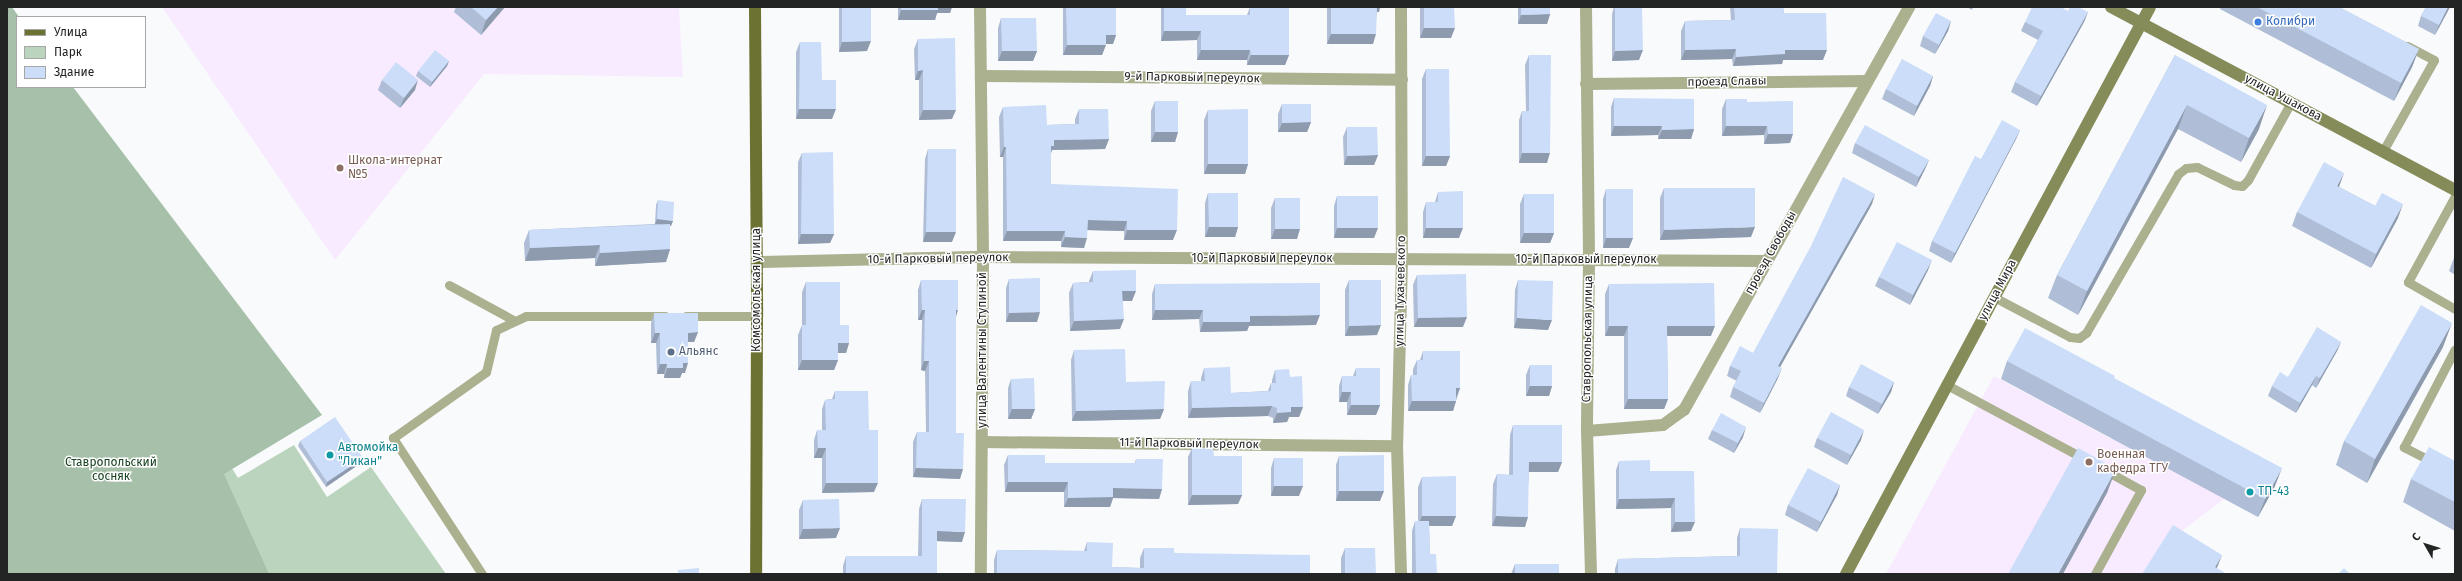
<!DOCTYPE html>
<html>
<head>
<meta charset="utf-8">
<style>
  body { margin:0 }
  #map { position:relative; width:2462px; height:581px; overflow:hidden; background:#f9fafb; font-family:"Fira Sans",sans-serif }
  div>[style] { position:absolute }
  .education>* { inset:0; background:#f8ebff }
  .green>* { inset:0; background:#bad4bd }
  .forest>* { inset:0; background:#a6c0a9 }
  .lane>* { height:9px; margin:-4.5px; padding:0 4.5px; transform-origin:4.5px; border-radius:4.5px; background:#abb08f }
  .street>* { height:12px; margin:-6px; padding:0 6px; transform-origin:6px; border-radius:6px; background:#abb08f }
  .secondary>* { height:12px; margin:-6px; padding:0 6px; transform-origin:6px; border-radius:6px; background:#858c5a }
  .primary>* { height:12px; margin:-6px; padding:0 6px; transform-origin:6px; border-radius:6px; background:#6b7232 }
  .wall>* { inset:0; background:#afbed6 }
  .shaded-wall>* { inset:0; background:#8e9bae }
  .building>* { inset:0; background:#cbddf9 }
  .dots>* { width:11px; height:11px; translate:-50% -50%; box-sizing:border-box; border:2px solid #fff; border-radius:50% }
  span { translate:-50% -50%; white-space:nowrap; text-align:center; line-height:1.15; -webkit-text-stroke:3px #fff; paint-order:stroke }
  .shop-label { font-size:12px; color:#366cbe }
  .left { translate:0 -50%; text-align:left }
  .street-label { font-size:12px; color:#232424 }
  .education-label { font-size:12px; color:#785e54 }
  .service-label { font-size:12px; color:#4e5e75 }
  .culture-label { font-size:12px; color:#0d838f }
  .park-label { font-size:12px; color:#1a4423 }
  .frame { position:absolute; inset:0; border:8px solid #232424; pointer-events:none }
  .legend { position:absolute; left:16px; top:16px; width:130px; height:72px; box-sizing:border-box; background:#fff; border:1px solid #a7a7a7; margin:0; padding:5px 7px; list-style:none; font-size:12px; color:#232424 }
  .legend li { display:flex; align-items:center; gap:8px; height:20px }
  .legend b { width:20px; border:1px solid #a7a7a7 }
  .north { position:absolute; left:2406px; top:525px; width:40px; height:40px; -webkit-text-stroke:3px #fff; paint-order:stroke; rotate:309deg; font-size:11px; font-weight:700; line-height:16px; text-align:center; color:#232424 }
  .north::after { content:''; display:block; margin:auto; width:14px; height:18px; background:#232424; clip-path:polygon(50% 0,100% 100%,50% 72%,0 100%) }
</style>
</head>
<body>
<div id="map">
  <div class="education">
    <i style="clip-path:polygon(162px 7px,679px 7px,683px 77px,484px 74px,335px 260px)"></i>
    <i style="clip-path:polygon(1994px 376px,2111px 439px,2128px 408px,2275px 486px,2258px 517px,2224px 499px,2166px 543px,2214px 574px,1886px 574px)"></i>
  </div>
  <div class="green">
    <i style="clip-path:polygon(7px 149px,145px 328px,238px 478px,294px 445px,327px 497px,371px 467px,446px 574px,7px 574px)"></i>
  </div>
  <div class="forest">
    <i style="clip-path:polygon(7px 7px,12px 7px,19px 17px,17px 17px,17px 87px,73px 87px,322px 415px,224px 474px,269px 574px,7px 574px)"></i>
  </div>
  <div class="lane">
    <i style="left:2383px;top:151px;width:104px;rotate:-60.7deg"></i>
    <i style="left:2434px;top:60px;width:30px;rotate:-152deg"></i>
    <i style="left:2455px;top:196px;width:98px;rotate:118.7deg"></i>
    <i style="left:2408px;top:282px;width:54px;rotate:29.9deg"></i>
    <i style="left:449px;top:285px;width:75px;rotate:28.6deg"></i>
    <i style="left:1994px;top:297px;width:86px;rotate:27.8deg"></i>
    <i style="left:2070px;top:337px;width:9px;rotate:6deg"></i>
    <i style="left:2079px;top:338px;width:9px;rotate:-36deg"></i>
    <i style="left:2086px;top:333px;width:184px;rotate:-59.9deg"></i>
    <i style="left:2178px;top:174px;width:10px;rotate:-37deg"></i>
    <i style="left:2186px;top:168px;width:11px;rotate:-5deg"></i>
    <i style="left:2197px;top:167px;width:41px;rotate:25.9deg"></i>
    <i style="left:2234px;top:185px;width:8px;rotate:7deg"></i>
    <i style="left:2242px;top:186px;width:8px;rotate:-45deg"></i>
    <i style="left:2248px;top:180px;width:89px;rotate:-61.1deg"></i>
    <i style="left:686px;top:316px;width:71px"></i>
    <i style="left:1947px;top:385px;width:157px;rotate:28.2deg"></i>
    <i style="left:2433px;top:462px;width:33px;rotate:-153deg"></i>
    <i style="left:2404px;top:447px;width:110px;rotate:-62.5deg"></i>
    <i style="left:482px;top:574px;width:163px;rotate:-123.2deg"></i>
    <i style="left:393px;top:438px;width:114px;rotate:-35.4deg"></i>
    <i style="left:486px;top:372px;width:43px;rotate:-76.6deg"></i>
    <i style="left:496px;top:330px;width:33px;rotate:-25deg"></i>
    <i style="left:526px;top:316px;width:139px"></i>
    <i style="left:2095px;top:574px;width:96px;rotate:-61.3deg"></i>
    <i style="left:2141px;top:490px;width:43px;rotate:-151.1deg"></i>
  </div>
  <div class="street">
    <i style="left:980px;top:7px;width:250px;rotate:89.3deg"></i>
    <i style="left:983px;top:257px;width:317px;rotate:90.4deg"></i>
    <i style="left:1401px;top:7px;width:252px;rotate:89.8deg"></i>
    <i style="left:1402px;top:259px;width:187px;rotate:91.5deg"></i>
    <i style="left:1397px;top:446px;width:128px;rotate:88.2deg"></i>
    <i style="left:1586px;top:7px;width:253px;rotate:89.3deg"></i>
    <i style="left:1589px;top:260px;width:171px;rotate:90.7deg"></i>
    <i style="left:1587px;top:431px;width:143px;rotate:88.4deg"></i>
    <i style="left:982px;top:76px;width:420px;rotate:0.5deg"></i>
    <i style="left:1586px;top:84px;width:281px;rotate:-0.6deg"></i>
    <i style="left:757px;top:262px;width:226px;rotate:-1.3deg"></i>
    <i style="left:983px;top:257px;width:784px;rotate:0.29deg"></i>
    <i style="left:1587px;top:431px;width:76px;rotate:-4.5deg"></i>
    <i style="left:1663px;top:425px;width:26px;rotate:-36deg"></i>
    <i style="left:1684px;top:410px;width:462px;rotate:-60.8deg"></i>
    <i style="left:982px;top:442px;width:415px;rotate:0.6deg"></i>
  </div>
  <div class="secondary">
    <i style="left:2111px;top:7px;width:390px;rotate:28deg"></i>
    <i style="left:1846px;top:574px;width:643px;rotate:-61.8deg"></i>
  </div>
  <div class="primary">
    <i style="left:755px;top:7px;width:309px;rotate:89.6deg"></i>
    <i style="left:757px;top:316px;width:258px;rotate:90.2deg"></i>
  </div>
  <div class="wall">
    <i style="clip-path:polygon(456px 7px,505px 7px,481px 35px,454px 12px)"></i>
    <i style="clip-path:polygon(839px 7px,871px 7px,867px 51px,839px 52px)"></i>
    <i style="clip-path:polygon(898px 7px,952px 7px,950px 13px,937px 13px,935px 20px,898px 20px)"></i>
    <i style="clip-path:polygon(1063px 7px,1116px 7px,1116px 35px,1113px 44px,1106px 44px,1102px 55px,1063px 55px)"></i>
    <i style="clip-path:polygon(1161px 7px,1186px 7px,1186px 15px,1247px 15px,1250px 7px,1289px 7px,1289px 55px,1285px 65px,1247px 65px,1247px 60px,1197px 60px,1197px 40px,1161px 41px)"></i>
    <i style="clip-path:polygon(1327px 7px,1380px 7px,1379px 12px,1377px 12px,1373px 44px,1327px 44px)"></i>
    <i style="clip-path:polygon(1420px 7px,1454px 7px,1451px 38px,1420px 38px)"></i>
    <i style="clip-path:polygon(1518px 7px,1550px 7px,1550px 14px,1547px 24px,1518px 24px)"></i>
    <i style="clip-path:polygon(1614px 7px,1642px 7px,1639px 60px,1612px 61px,1612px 14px)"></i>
    <i style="clip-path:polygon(1730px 7px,1783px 7px,1784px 13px,1823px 60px,1783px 60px,1782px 64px,1733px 66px,1732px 59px,1681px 60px,1681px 31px,1685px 21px,1731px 20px)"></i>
    <i style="clip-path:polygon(1967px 7px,1973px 7px,1972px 10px)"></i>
    <i style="clip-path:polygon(2221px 7px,2339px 7px,2419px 49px,2412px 67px,2394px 101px,2220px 9px)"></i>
    <i style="clip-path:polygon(2426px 7px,2450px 7px,2435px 35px,2418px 26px,2421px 16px)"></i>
    <i style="clip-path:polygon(2068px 11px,2088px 12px,2084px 22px,2037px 106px,2011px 92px,2015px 82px,2038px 40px,2021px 31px,2025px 22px)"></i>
    <i style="clip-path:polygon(1001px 18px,1037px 51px,1033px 61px,998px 61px,998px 28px)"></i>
    <i style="clip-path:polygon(1951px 21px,1948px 31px,1935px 54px,1920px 46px,1923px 36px)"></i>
    <i style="clip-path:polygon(918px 39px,952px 119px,919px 120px,919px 80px,915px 80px,914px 49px)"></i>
    <i style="clip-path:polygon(800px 42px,822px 80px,832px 119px,796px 119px,796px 52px)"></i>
    <i style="clip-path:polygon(1529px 55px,1547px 163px,1519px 163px,1519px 120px,1522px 111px,1526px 111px,1525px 65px)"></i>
    <i style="clip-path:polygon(2175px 55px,2259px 129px,2241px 162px,2178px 129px,2078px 315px,2048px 298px,2057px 275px)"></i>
    <i style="clip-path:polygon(449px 61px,447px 66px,430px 87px,416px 76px,418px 71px)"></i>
    <i style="clip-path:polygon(1426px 69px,1450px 156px,1446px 166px,1422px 166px,1422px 79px)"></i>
    <i style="clip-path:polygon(1933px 76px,1930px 86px,1914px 116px,1882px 99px,1886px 89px)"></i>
    <i style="clip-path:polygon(382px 80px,415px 90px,400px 108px,378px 90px)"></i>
    <i style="clip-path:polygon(1614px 98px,1694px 129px,1691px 139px,1658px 139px,1658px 135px,1611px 136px,1611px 107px)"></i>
    <i style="clip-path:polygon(1726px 99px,1747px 102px,1790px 143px,1764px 144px,1764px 135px,1722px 136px,1722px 109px)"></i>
    <i style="clip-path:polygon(1155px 101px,1178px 132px,1175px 142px,1151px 142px,1151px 111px)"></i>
    <i style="clip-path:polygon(1282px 104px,1311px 122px,1307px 132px,1278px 132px,1278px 114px)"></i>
    <i style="clip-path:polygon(1003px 107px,1047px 125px,1075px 124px,1075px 119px,1079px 109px,1109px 139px,1105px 149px,1052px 150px,1051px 154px,1051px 184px,1173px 240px,1124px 240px,1124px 231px,1087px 230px,1084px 248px,1061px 247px,1061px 241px,1003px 241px,1003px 157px,1000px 157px,999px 117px)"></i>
    <i style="clip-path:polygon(1208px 110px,1248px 164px,1245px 174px,1204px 174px,1204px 120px)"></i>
    <i style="clip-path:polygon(1347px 127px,1378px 155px,1374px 165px,1344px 165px,1343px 137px)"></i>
    <i style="clip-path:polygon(2020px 130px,2016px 139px,1951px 263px,1929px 251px,1932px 241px,1981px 159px)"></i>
    <i style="clip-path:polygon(1855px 143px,1929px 160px,1925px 169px,1916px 187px,1852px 153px)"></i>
    <i style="clip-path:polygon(928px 149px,952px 242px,923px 242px,925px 159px)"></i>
    <i style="clip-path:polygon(802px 153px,834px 234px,830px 243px,798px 244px,798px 162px)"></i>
    <i style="clip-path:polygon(2339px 187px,2398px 218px,2371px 268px,2292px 226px,2297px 212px)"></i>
    <i style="clip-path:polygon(1664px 188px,1751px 237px,1660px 240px,1660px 198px)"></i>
    <i style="clip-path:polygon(1606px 189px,1629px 248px,1603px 248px,1603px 199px)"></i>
    <i style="clip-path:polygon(1438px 192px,1459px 238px,1423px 238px,1423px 212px,1426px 202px,1435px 202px)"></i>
    <i style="clip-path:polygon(1208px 193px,1238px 227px,1235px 237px,1205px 237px,1205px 203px)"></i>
    <i style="clip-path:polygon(1524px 194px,1554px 233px,1550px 243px,1520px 243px,1520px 204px)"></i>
    <i style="clip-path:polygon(1337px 196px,1374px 238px,1334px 238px,1334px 206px)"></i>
    <i style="clip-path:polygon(1275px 198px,1297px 239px,1271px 239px,1271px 208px)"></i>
    <i style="clip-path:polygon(658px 200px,673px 221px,670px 226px,670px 249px,666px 262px,595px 266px,595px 258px,525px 261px,524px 243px,529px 230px,655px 224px,656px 205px)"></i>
    <i style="clip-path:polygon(1872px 204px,1780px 367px,1778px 378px,1760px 413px,1730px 397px,1733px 387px,1737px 381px,1727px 376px,1730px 366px,1753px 353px)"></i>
    <i style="clip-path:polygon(2455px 255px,2455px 275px,2449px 271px)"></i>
    <i style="clip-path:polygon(1928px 270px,1910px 305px,1875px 286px,1879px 277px)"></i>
    <i style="clip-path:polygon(1093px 271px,1132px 301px,1123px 301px,1120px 329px,1070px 331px,1069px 293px,1073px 283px,1089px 282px,1089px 281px)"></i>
    <i style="clip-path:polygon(1417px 275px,1463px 327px,1414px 327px,1413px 285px)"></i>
    <i style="clip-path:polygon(1009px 279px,1037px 322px,1006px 322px,1006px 288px)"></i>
    <i style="clip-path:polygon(921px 280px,956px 318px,956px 433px,960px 479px,913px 477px,913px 442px,917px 432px,926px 432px,925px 371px,921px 370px,922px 320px,918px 320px,918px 290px)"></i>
    <i style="clip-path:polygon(1349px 280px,1377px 335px,1345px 336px,1345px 290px)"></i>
    <i style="clip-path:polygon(1518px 280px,1548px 330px,1514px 328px,1515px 290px)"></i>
    <i style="clip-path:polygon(806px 282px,840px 325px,849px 343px,846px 353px,838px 353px,838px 360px,834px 370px,798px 370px,798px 335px,802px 325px,802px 292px)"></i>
    <i style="clip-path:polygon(1155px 284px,1316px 325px,1249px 326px,1247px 331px,1200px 332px,1199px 319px,1152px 320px,1152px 294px)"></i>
    <i style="clip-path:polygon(1609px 284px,1711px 336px,1667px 336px,1668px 399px,1664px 409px,1624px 409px,1624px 336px,1605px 336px,1605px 294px)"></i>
    <i style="clip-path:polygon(654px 313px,698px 332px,694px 342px,688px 342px,685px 373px,682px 373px,680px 378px,664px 378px,664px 374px,657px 374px,656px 343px,651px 343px,651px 323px)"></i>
    <i style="clip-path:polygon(2341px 342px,2337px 351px,2316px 388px,2312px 385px,2296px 413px,2268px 396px,2272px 386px,2288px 377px)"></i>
    <i style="clip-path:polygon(2443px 347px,2367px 483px,2336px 465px,2344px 441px)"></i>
    <i style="clip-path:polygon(1074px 350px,1126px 382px,1164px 409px,1160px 419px,1072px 421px,1071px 360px)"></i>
    <i style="clip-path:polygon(1423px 351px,1460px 388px,1453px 411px,1408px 411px,1408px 385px,1411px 375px,1413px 375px,1413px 369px,1417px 360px,1420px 360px)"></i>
    <i style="clip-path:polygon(2007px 361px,2114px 379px,2275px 486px,2258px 517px,2001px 379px)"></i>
    <i style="clip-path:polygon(1530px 365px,1552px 386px,1549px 396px,1526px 396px,1526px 375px)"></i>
    <i style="clip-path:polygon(1204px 368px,1231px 393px,1268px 391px,1271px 383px,1272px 383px,1272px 380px,1275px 370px,1290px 377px,1303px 407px,1299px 417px,1289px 417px,1287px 422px,1273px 423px,1273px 418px,1268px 416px,1188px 418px,1188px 391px,1191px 381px,1201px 381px,1201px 378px)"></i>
    <i style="clip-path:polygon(1356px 368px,1380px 405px,1376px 415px,1347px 415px,1347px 402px,1339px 402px,1339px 386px,1342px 376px,1353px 376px)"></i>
    <i style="clip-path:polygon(1011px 379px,1035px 409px,1031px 419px,1008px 419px,1008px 388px)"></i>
    <i style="clip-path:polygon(1894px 382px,1891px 392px,1878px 414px,1846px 396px,1849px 387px)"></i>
    <i style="clip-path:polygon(835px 391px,869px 430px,874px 492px,822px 493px,822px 458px,814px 458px,814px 440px,817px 430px,822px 430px,822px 409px,825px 400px,832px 399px)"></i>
    <i style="clip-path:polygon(1513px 425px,1562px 462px,1558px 472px,1529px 472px,1525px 527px,1492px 526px,1493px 484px,1497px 474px,1509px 475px,1510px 435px)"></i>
    <i style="clip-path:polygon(1712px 430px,1743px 437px,1734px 453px,1708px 439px)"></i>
    <i style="clip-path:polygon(1817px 438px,1861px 440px,1847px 465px,1814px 447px)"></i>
    <i style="clip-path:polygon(300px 441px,361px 463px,326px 487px,298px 446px)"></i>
    <i style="clip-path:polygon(1192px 448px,1214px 456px,1242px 495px,1238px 504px,1188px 505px,1188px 457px)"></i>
    <i style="clip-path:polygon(1008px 455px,1045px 463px,1135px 463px,1136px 459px,1162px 489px,1159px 499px,1113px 498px,1110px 507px,1064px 507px,1064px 492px,1005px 492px,1004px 465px)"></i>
    <i style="clip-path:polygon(1339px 456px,1380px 501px,1336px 501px,1336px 465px)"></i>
    <i style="clip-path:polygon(1274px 458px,1299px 496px,1271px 496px,1271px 468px)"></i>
    <i style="clip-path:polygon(1619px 461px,1650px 471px,1694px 471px,1691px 531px,1671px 532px,1671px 508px,1616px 509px,1616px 470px)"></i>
    <i style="clip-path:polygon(2455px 461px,2455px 531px,2403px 502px,2411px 479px)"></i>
    <i style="clip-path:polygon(1422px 477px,1456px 516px,1452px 526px,1429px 526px,1430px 554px,1437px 574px,1412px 574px,1412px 531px,1415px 521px,1418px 521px,1418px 487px)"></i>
    <i style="clip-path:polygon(1840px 485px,1837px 495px,1817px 532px,1785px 515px,1788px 505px)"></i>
    <i style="clip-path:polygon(922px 499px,962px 542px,937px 541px,937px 574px,843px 574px,843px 566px,846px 556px,918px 556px,919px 509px)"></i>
    <i style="clip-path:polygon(803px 500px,836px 538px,799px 539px,799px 510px)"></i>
    <i style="clip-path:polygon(1740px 528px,1777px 574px,1615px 574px,1615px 569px,1618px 559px,1737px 556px,1737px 538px)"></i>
    <i style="clip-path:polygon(1087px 542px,1112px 567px,1140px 568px,1140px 558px,1144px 548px,1310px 574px,994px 574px,994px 560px,997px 550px,1084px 551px)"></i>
    <i style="clip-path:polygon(1345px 548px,1376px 574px,1341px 574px,1341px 558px)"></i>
    <i style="clip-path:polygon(1515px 564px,1559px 574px,1511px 574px)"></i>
  </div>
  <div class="shaded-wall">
    <i style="clip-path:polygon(498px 7px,505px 7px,481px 35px,486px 20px)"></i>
    <i style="clip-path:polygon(937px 7px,952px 7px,950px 13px,937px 13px,935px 20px,898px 20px,901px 10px)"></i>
    <i style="clip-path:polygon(1375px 7px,1380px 7px,1379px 12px,1373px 12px)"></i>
    <i style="clip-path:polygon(2448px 7px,2450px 7px,2435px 35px,2439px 25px)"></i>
    <i style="clip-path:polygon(2088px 12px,2084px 22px,2037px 106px,2041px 96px)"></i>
    <i style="clip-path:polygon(1550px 14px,1547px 24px,1518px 24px,1521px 15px)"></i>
    <i style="clip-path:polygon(1951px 21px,1948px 31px,1935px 54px,1939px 45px)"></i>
    <i style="clip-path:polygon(1424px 28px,1455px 28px,1451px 38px,1420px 38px)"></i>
    <i style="clip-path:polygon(1164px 31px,1201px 31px,1197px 40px,1161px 41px)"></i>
    <i style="clip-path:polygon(1331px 34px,1376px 34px,1373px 44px,1327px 44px)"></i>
    <i style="clip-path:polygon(1106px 35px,1116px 35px,1113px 44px,1102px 44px)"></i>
    <i style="clip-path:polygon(871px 41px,867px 51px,839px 52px,842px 42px)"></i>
    <i style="clip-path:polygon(1067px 45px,1106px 45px,1102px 55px,1063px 55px)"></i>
    <i style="clip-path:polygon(1736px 49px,1732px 59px,1681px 60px,1685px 50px)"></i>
    <i style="clip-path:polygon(2419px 49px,2412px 67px,2394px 101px,2401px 83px)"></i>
    <i style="clip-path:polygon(1201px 50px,1250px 50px,1247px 60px,1197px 60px)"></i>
    <i style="clip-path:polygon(1643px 50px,1639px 60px,1612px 61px,1615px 51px)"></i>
    <i style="clip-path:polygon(1785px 50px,1827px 50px,1823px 60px,1783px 60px,1782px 64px,1733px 66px,1736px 57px)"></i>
    <i style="clip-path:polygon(1002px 51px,1037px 51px,1033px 61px,998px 61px)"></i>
    <i style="clip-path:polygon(1251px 55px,1289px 55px,1285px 65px,1247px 65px)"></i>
    <i style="clip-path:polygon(449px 61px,447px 66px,430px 87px,432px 82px)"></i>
    <i style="clip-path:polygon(923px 70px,919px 80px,915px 80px,918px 71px)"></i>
    <i style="clip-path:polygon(1933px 76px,1930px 86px,1914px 116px,1917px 106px)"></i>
    <i style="clip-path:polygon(418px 80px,415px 90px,400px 108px,404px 98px)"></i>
    <i style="clip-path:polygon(2187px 105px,2178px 129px,2078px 315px,2087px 291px)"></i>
    <i style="clip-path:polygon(2267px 105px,2259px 129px,2241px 162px,2249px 138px)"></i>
    <i style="clip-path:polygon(799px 109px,836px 109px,832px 119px,796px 119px)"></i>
    <i style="clip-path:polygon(923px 110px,956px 110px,952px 119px,919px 120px)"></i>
    <i style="clip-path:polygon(1311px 122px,1307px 132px,1278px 132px,1282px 123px)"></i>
    <i style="clip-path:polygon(1614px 126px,1662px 126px,1658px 135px,1611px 136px)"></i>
    <i style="clip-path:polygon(1726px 126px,1767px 126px,1764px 135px,1722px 136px)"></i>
    <i style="clip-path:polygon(1694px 129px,1691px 139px,1658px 139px,1662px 130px)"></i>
    <i style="clip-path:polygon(2020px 130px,2016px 139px,1951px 263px,1955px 253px)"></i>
    <i style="clip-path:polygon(1155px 132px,1178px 132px,1175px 142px,1151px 142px)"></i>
    <i style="clip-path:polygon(1768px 134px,1793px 134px,1790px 143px,1764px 144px)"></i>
    <i style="clip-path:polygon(1109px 139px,1105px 149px,1052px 150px,1050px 155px,1051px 146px,1054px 140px)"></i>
    <i style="clip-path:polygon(1004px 147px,1006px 147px,1003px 157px,1000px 157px)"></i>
    <i style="clip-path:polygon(1522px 153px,1550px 153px,1547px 163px,1519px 163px)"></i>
    <i style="clip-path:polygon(1378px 155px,1374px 165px,1344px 165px,1347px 156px)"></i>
    <i style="clip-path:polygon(1426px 156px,1450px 156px,1446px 166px,1422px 166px)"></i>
    <i style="clip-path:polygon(1929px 160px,1925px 169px,1916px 187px,1919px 177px)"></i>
    <i style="clip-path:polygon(1208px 164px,1248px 164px,1245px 174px,1204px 174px)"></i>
    <i style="clip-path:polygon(2344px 173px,2339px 187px,2332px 200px,2337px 186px)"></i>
    <i style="clip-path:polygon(1875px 194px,1872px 204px,1775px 376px,1778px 366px)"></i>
    <i style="clip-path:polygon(2403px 204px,2398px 218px,2371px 268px,2376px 254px)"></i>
    <i style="clip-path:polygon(657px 219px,673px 221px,671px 226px,655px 224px)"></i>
    <i style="clip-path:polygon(1088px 220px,1127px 221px,1124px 231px,1084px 230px)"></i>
    <i style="clip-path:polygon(1209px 227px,1238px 227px,1235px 237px,1205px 237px)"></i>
    <i style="clip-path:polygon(1755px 227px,1751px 237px,1660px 240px,1664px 230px)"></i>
    <i style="clip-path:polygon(1337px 228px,1378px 228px,1374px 238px,1334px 238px)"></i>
    <i style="clip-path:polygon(1426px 228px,1463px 228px,1459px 238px,1423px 238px)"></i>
    <i style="clip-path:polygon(1275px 229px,1300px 229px,1297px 239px,1271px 239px)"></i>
    <i style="clip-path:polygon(1127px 230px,1177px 230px,1173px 240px,1124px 240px)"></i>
    <i style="clip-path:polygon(1007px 231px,1065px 231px,1061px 241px,1003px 241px)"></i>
    <i style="clip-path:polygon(926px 232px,956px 232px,952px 242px,923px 242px)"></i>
    <i style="clip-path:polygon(1524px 233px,1554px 233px,1550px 243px,1520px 243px)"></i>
    <i style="clip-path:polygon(801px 234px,834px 234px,830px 243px,798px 244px)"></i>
    <i style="clip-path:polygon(1065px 237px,1087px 238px,1084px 248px,1061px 247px)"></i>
    <i style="clip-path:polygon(1606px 238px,1633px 238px,1629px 248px,1603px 248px)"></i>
    <i style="clip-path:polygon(600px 245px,595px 258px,525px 261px,530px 248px)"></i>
    <i style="clip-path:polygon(670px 249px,666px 262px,595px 266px,600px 253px)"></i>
    <i style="clip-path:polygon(1932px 260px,1928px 270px,1910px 305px,1913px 295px)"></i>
    <i style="clip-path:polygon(1122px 291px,1136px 291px,1132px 301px,1119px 301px)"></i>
    <i style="clip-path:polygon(922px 310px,925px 310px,922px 320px,918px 320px)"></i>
    <i style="clip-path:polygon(956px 310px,958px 310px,955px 320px)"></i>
    <i style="clip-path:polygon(1155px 310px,1203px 310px,1199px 319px,1152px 320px)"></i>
    <i style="clip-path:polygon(1040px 312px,1037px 322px,1006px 322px,1009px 313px)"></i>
    <i style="clip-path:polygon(1320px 315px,1316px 325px,1249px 326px,1247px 331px,1200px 332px,1203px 322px,1250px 316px)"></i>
    <i style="clip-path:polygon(1467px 317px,1463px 327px,1414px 327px,1418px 318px)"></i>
    <i style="clip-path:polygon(1517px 318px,1552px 320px,1548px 330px,1514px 328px)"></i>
    <i style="clip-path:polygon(1124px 319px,1120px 329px,1070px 331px,1074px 321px)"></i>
    <i style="clip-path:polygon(2452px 323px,2443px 347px,2367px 483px,2375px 459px)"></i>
    <i style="clip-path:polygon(1381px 325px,1377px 335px,1345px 336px,1349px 326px)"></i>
    <i style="clip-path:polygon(1609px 326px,1628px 326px,1624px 336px,1605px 336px)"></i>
    <i style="clip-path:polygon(1667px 326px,1715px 326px,1711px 336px,1664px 336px)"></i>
    <i style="clip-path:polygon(698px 332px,694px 342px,684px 342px,688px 333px)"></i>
    <i style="clip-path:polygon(655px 333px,660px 333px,656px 343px,651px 343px)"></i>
    <i style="clip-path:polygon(2341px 342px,2337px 351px,2316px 388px,2320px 378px)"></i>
    <i style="clip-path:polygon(838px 343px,849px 343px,846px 353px,835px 353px)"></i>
    <i style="clip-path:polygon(802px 360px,838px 360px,834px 370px,798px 370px)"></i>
    <i style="clip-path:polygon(924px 361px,929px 361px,925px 371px,921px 370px)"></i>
    <i style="clip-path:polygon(683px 363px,688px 363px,685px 373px,682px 373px,680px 378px,664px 378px,667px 368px)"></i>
    <i style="clip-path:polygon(660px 364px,667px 364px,664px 374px,657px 374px)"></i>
    <i style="clip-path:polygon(1782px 368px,1778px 378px,1760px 413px,1764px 403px)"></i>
    <i style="clip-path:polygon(2316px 376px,2312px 385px,2296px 413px,2300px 403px)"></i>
    <i style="clip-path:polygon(1894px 382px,1891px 392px,1878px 414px,1882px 404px)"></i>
    <i style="clip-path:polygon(1530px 386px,1552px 386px,1549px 396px,1526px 396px)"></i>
    <i style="clip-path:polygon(1456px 388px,1460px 388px,1456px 398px)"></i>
    <i style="clip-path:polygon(1342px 392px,1351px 392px,1347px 402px,1339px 402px)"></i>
    <i style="clip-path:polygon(1628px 399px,1668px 399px,1664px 409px,1624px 409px)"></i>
    <i style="clip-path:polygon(1412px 401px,1456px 401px,1453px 411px,1408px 411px)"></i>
    <i style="clip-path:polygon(1351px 405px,1380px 405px,1376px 415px,1347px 415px)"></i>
    <i style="clip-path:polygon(1272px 406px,1268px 416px,1188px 418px,1192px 408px)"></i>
    <i style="clip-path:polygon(1291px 407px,1303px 407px,1299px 417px,1289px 417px,1287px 422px,1273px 423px,1277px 413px)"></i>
    <i style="clip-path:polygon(1012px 409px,1035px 409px,1031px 419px,1008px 419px)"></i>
    <i style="clip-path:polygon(1164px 409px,1160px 419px,1072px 421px,1076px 411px)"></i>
    <i style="clip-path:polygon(1746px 427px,1743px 437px,1734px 453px,1738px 443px)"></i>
    <i style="clip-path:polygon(1864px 430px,1861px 440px,1847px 465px,1851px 455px)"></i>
    <i style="clip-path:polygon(818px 448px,826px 448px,822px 458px,814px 458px)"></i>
    <i style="clip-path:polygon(363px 458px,361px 463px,326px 487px,327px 482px)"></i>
    <i style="clip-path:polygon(1529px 462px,1562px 462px,1558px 472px,1526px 472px)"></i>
    <i style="clip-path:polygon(916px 468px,963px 469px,960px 479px,913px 477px)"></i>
    <i style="clip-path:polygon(2282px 468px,2275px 486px,2258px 517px,2265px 499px)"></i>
    <i style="clip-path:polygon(2116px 469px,2107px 493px,2063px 574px,2058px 574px)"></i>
    <i style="clip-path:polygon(1008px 482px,1068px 482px,1064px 492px,1005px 492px)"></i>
    <i style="clip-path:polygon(826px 483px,878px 483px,874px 492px,822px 493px)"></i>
    <i style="clip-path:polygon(1840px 485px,1837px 495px,1817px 532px,1821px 522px)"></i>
    <i style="clip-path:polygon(1274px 486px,1303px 486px,1299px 496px,1271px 496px)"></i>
    <i style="clip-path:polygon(1113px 488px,1162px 489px,1159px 499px,1113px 498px,1110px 507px,1064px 507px,1068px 498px)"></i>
    <i style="clip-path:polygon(1339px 491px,1384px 491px,1380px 501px,1336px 501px)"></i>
    <i style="clip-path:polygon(1192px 495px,1242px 495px,1238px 504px,1188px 505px)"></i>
    <i style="clip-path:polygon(1675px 498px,1671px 508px,1616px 509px,1619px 499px)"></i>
    <i style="clip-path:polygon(1422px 516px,1456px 516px,1452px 526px,1418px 526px)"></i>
    <i style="clip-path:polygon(1496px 516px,1528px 517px,1525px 527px,1492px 526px)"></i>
    <i style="clip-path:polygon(1675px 522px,1695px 522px,1691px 531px,1671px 532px)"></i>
    <i style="clip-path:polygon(840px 528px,836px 538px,799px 539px,803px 529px)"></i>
    <i style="clip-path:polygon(937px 531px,965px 532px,962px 542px,934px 541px)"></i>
    <i style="clip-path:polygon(2222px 555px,2215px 573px,2215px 567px)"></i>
  </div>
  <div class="building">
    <i style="clip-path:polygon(471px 7px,498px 7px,486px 20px)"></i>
    <i style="clip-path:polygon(842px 7px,871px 7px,871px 41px,842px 42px)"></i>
    <i style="clip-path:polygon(901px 7px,938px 7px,938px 10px,901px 10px)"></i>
    <i style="clip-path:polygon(1066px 7px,1116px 7px,1116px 35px,1106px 35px,1106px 45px,1067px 45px)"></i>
    <i style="clip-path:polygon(1164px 7px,1186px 7px,1186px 15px,1250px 15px,1250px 7px,1289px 7px,1289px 55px,1251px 55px,1250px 50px,1201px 50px,1201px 31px,1164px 31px)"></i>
    <i style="clip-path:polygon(1331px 7px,1377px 7px,1376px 34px,1331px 34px)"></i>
    <i style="clip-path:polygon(1424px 7px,1454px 7px,1455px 28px,1424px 28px)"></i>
    <i style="clip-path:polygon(1521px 7px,1550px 7px,1550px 14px,1521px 15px)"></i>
    <i style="clip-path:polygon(1615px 7px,1642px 7px,1643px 50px,1615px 51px)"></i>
    <i style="clip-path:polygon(1734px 7px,1783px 7px,1784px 13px,1826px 13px,1827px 50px,1785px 50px,1785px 54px,1736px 57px,1736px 49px,1685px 50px,1685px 21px,1735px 20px)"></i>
    <i style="clip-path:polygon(2032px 7px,2061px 7px,2068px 11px,2070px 7px,2078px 7px,2088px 12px,2041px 96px,2015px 82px,2043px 31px,2025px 22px)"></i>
    <i style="clip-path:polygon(2257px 7px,2339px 7px,2419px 49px,2401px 83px)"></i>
    <i style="clip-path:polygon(2426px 7px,2448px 7px,2439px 25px,2421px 16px)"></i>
    <i style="clip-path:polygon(1936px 13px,1951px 21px,1939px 45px,1923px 36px)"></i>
    <i style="clip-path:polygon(1001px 18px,1036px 18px,1037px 51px,1002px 51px)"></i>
    <i style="clip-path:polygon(955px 38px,956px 110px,923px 110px,923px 70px,918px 71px,918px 39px)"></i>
    <i style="clip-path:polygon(800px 42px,821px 42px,822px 80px,836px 80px,836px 109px,799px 109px)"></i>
    <i style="clip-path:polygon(435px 50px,449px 61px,432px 82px,418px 71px)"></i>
    <i style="clip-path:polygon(1529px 55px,1551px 55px,1550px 153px,1522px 153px,1522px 111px,1529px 111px)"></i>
    <i style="clip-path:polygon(2175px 55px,2267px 105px,2249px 138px,2187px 105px,2087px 291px,2057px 275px)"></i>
    <i style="clip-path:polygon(1902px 59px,1933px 76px,1917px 106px,1886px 89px)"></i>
    <i style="clip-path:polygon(396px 62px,418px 80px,404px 98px,382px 80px)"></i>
    <i style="clip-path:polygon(1426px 69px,1449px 69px,1450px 156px,1426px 156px)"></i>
    <i style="clip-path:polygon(1614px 98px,1694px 99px,1694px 129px,1662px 130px,1662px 126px,1614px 126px)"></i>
    <i style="clip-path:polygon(1726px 99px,1747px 99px,1747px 102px,1793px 101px,1793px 134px,1768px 134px,1767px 126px,1726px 126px)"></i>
    <i style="clip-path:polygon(1155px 101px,1178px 101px,1178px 132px,1155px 132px)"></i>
    <i style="clip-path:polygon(1282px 104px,1311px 104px,1311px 122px,1282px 123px)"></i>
    <i style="clip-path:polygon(1046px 105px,1047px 125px,1079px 124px,1079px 109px,1108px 109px,1109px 139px,1054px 140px,1054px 146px,1051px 146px,1051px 184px,1178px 189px,1177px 230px,1127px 230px,1127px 221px,1088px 220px,1087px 238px,1065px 237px,1065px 231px,1007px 231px,1006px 147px,1004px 147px,1003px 107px)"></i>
    <i style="clip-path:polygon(1248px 109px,1248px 164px,1208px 164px,1208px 110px)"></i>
    <i style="clip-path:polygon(2002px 120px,2020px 130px,1955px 253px,1932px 241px,1975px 156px,1981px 159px)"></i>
    <i style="clip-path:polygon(1865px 125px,1929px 160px,1919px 177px,1855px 143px)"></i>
    <i style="clip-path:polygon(1347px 127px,1377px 127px,1378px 155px,1347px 156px)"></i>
    <i style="clip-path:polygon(928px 149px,956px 149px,956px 232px,926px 232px)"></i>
    <i style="clip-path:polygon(833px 152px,834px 234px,801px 234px,802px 153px)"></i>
    <i style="clip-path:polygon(2324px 162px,2344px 173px,2337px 186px,2375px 206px,2382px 193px,2403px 204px,2376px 254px,2297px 212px)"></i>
    <i style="clip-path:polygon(1843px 177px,1875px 194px,1778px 366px,1782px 368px,1764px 403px,1733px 387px,1741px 371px,1730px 366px,1740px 346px,1753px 353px,1811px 246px)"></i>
    <i style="clip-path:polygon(1664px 188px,1755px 188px,1755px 227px,1664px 230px)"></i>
    <i style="clip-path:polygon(1606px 189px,1633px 189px,1633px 238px,1606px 238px)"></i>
    <i style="clip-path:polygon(1463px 191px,1463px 228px,1426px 228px,1426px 202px,1438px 202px,1438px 192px)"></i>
    <i style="clip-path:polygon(1208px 193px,1238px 193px,1238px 227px,1209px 227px)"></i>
    <i style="clip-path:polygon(1524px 194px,1554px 194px,1554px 233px,1524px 233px)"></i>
    <i style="clip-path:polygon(1337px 196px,1378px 196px,1378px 228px,1337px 228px)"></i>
    <i style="clip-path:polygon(1275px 198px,1300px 198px,1300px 229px,1275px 229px)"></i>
    <i style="clip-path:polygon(658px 200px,674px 202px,673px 221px,657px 219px)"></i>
    <i style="clip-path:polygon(670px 224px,670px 249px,600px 253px,600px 245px,530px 248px,529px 230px)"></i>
    <i style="clip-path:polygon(1897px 242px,1932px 260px,1913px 295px,1879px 277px)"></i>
    <i style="clip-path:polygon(1136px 270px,1136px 291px,1122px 291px,1124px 319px,1074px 321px,1073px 283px,1093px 282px,1093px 271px)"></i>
    <i style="clip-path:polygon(1466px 274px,1467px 317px,1418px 318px,1417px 275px)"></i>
    <i style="clip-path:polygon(1040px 278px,1040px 312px,1009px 313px,1009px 279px)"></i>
    <i style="clip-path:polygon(921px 280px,958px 280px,958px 310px,956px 310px,956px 433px,964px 433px,963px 469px,916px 468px,917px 432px,929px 432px,929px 361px,924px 361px,925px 310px,922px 310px)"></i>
    <i style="clip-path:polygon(1349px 280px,1381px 280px,1381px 325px,1349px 326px)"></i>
    <i style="clip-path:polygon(1518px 280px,1553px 281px,1552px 320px,1517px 318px)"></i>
    <i style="clip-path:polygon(806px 282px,840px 282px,840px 325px,849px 325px,849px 343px,838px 343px,838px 360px,802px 360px,802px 325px,806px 325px)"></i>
    <i style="clip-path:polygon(1320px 283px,1320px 315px,1250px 316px,1250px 322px,1203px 322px,1203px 310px,1155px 310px,1155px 284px)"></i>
    <i style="clip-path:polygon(1714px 283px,1715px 326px,1667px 326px,1668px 399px,1628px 399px,1628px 326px,1609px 326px,1609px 284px)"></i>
    <i style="clip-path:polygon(2421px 305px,2452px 323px,2375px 459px,2344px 441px)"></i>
    <i style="clip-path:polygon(654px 313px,698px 313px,698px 332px,688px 333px,688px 363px,683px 363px,683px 368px,667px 368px,667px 364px,660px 364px,660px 333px,655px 333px)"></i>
    <i style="clip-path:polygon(2317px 327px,2341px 342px,2320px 378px,2316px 376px,2300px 403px,2272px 386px,2280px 372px,2288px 377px)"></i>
    <i style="clip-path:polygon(2025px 328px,2115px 376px,2114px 378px,2282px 468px,2265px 499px,2007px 361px)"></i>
    <i style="clip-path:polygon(1125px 349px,1126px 382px,1165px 381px,1164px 409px,1076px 411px,1074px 350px)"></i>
    <i style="clip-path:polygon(1423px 351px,1460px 351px,1460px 388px,1456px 388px,1456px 401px,1412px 401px,1411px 375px,1417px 375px,1417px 360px,1423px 360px)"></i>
    <i style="clip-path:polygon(1861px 364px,1894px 382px,1882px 404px,1849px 387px)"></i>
    <i style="clip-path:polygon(1530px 365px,1552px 365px,1552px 386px,1530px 386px)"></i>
    <i style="clip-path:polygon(1230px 367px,1231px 393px,1271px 391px,1271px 383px,1276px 383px,1275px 370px,1289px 369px,1290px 377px,1302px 376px,1303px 407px,1291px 407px,1291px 412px,1277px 413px,1277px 408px,1272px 406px,1192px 408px,1191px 381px,1205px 381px,1204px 368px)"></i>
    <i style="clip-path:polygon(1356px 368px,1380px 368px,1380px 405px,1351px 405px,1351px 392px,1342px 392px,1342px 376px,1356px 376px)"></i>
    <i style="clip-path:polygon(1034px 378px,1035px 409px,1012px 409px,1011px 379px)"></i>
    <i style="clip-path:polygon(835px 391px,868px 391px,869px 430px,878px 430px,878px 483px,826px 483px,826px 448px,818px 448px,817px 430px,826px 430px,825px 400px,835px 399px)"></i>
    <i style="clip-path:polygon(1831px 412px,1864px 430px,1851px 455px,1817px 438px)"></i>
    <i style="clip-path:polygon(1721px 413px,1746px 427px,1738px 443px,1712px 430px)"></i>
    <i style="clip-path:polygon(335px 417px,363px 458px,327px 482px,300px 441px)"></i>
    <i style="clip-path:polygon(1513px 425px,1562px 425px,1562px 462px,1529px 462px,1528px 517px,1496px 516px,1497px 474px,1513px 475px)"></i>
    <i style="clip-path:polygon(2429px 447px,2455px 461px,2455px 502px,2411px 479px)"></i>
    <i style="clip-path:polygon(1192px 448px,1213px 448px,1214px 456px,1242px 456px,1242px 495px,1192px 495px)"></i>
    <i style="clip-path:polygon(2078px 448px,2116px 469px,2058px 574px,2008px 574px)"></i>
    <i style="clip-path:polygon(1008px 455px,1045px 455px,1045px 463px,1136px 463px,1136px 459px,1163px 459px,1162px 489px,1113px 488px,1113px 497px,1068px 498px,1068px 482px,1008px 482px)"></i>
    <i style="clip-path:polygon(1384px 455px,1384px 491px,1339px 491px,1339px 456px)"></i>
    <i style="clip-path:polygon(1274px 458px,1303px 458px,1303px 486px,1274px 486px)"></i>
    <i style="clip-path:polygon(1650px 460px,1650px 471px,1694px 471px,1695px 522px,1675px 522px,1675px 498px,1619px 499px,1619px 461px)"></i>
    <i style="clip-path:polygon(1808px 468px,1840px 485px,1821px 522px,1788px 505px)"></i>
    <i style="clip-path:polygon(1456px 476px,1456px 516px,1422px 516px,1422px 477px)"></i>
    <i style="clip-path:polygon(839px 499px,840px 528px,803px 529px,803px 500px)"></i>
    <i style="clip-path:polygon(922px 499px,966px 499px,965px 532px,937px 531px,937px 574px,846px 574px,846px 556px,922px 556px)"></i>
    <i style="clip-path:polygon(1415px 521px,1429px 521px,1430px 554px,1436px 554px,1437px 574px,1416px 574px)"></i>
    <i style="clip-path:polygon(2173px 525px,2222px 555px,2215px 567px,2227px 574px,2142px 574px)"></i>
    <i style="clip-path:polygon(1740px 528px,1778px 529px,1777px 574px,1618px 574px,1618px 559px,1740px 556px)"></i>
    <i style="clip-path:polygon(1087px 542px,1113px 543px,1112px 567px,1144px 568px,1144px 548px,1174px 548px,1174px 553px,1310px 555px,1310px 574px,997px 574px,997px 550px,1087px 551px)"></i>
    <i style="clip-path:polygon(1345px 548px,1375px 548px,1376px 574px,1345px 574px)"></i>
    <i style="clip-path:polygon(1515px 564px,1559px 564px,1559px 574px,1515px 574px)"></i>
    <i style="clip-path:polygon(699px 568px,699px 574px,678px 574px,678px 570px)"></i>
    <i style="clip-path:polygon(2344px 568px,2350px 574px,2338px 574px)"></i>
  </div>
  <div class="dots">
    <i style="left:2258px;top:22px;background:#3f7fe0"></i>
    <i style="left:340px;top:168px;background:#8d6e63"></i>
    <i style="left:671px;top:352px;background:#5c6f8a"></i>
    <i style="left:330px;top:455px;background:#0f9aa8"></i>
    <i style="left:2089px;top:462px;background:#8d6e63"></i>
    <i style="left:2250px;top:492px;background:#0f9aa8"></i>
  </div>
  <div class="shop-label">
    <span class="left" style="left:2266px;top:22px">Колибри</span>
  </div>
  <div class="street-label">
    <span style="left:1192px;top:78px;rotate:1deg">9-й Парковый переулок</span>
    <span style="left:1727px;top:82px;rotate:-1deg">проезд Славы</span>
    <span style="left:2283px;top:98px;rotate:28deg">улица Ушакова</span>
    <span style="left:1771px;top:253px;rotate:-61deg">проезд Свободы</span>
    <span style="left:938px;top:259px;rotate:-1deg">10-й Парковый переулок</span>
    <span style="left:1262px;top:259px">10-й Парковый переулок</span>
    <span style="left:1586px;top:260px">10-й Парковый переулок</span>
    <span style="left:757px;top:290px;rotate:-90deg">Комсомольская улица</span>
    <span style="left:1998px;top:290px;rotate:-62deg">улица Мира</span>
    <span style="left:1401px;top:291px;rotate:-89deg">улица Тухачевского</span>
    <span style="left:1588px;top:339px;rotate:-89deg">Ставропольская улица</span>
    <span style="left:983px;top:350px;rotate:-90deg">улица Валентины Ступиной</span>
    <span style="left:1189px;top:444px;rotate:1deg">11-й Парковый переулок</span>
  </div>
  <div class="education-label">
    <span class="left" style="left:348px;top:168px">Школа-интернат<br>№5</span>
    <span class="left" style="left:2097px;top:462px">Военная<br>кафедра ТГУ</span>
  </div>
  <div class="service-label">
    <span class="left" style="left:679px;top:352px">Альянс</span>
  </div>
  <div class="culture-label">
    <span class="left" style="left:338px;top:455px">Автомойка<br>"Ликан"</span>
    <span class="left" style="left:2258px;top:492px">ТП-43</span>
  </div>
  <div class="park-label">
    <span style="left:111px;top:470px">Ставропольский<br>сосняк</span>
  </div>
  <div class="frame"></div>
  <ul class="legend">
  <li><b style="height:5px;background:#6b7232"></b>Улица</li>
  <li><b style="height:11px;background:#bad4bd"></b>Парк</li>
  <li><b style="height:11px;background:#cbddf9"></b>Здание</li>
  </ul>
  <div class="north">С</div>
</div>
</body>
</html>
